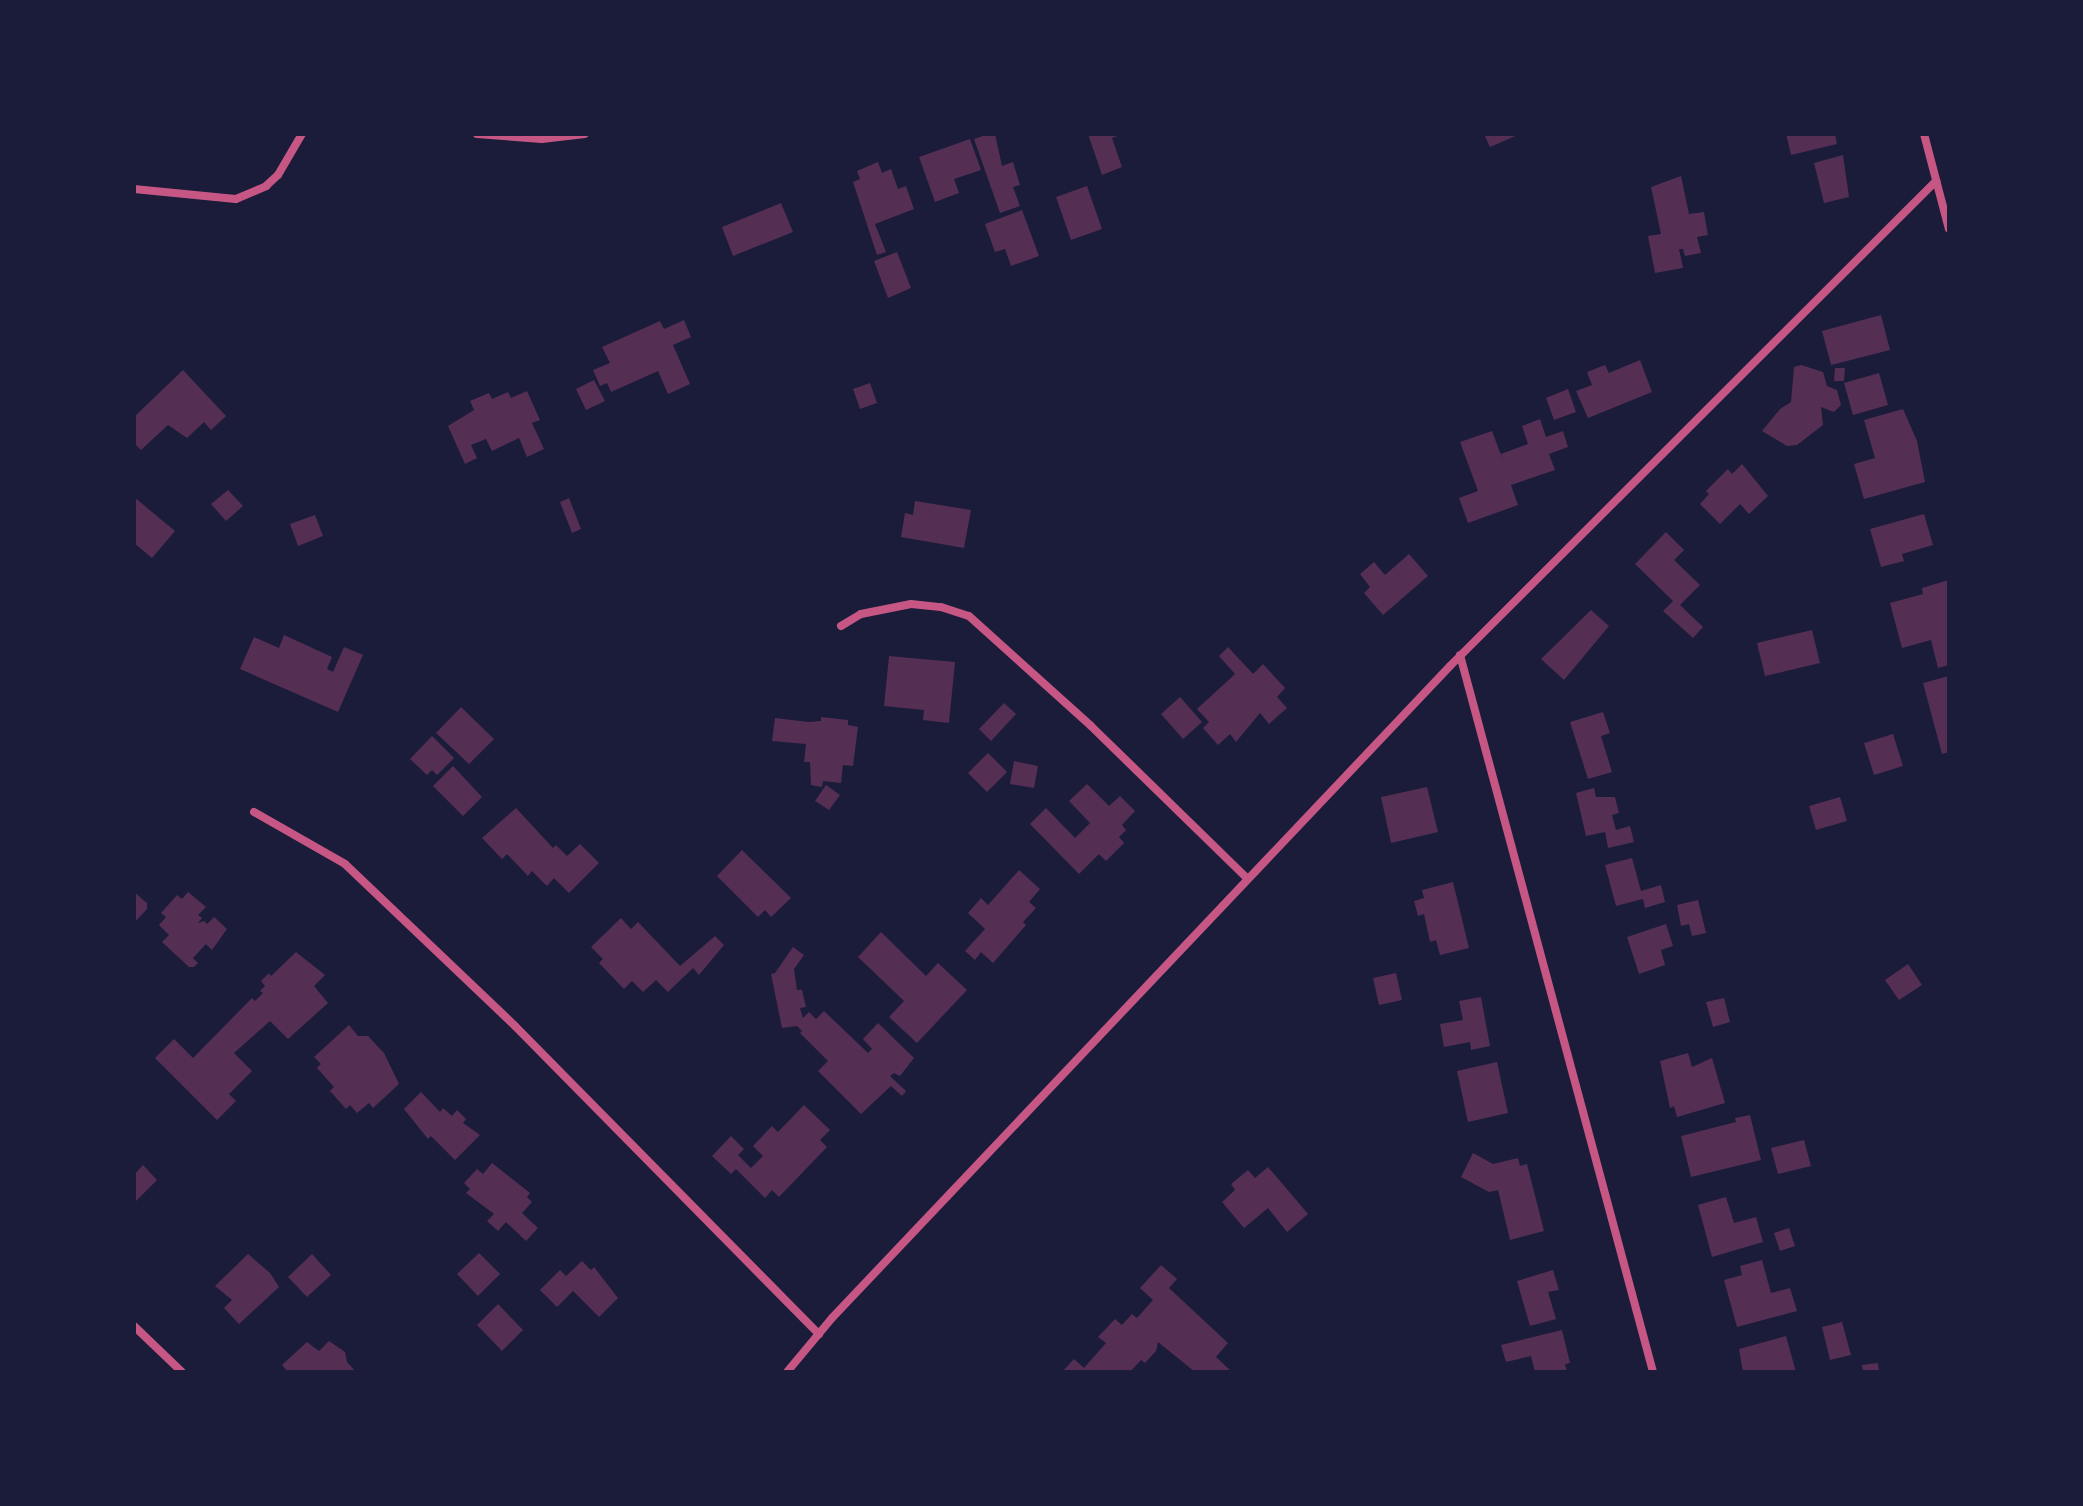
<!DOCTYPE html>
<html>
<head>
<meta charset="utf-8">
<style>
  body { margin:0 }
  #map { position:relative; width:2083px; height:1506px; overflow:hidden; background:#1b1b3a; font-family:"Alegreya Sans",sans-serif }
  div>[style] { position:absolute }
  .building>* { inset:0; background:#542f53 }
  .minor>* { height:8px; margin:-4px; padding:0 4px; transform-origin:4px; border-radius:4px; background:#c65784 }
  span { translate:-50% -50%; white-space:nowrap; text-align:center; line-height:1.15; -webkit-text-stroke:6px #1b1b3a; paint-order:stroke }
  .frame { position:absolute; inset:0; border:136px solid #1b1b3a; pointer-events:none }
</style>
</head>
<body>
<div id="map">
  <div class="building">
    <i style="clip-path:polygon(989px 134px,995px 134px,1002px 166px,1013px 162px,1020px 185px,1013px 187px,1020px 206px,1000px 213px,974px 139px)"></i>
    <i style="clip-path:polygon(1088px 134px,1123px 134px,1112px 138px,1122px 167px,1102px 175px)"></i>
    <i style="clip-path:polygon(1484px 134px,1520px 134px,1490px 147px)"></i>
    <i style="clip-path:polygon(1786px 134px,1835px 134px,1837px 144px,1791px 155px)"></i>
    <i style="clip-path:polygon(970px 139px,981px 170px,954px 179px,959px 193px,935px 202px,919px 157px)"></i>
    <i style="clip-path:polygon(1843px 155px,1849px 197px,1824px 203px,1814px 163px)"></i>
    <i style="clip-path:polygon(878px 162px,882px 173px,891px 169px,898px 189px,906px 186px,914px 209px,875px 224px,886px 252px,877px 255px,853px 182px,860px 179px,857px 171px)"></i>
    <i style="clip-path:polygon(1681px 176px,1689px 214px,1704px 212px,1708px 235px,1697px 237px,1701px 253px,1685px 256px,1683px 249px,1679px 249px,1683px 268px,1655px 273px,1648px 236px,1661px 234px,1651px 187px)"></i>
    <i style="clip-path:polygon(1087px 186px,1102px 229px,1071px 240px,1056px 197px)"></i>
    <i style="clip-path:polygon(781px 203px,793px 232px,733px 256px,722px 227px)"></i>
    <i style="clip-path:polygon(1022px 210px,1039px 256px,1011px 266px,1005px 249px,995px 252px,985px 224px)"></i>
    <i style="clip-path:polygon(897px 252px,911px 288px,888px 298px,874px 261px)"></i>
    <i style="clip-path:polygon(1881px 315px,1890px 350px,1831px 365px,1822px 331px)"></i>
    <i style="clip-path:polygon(684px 320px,691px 337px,673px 345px,690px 384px,668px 394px,658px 371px,611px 392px,607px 383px,600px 386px,593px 370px,610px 363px,602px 347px,660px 321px,664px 329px)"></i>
    <i style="clip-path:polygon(1640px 360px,1652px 392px,1588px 418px,1576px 391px,1592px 385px,1587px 372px,1605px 365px,1609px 373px)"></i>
    <i style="clip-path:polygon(1801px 365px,1823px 372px,1827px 386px,1837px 390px,1841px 405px,1834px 412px,1821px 407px,1823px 425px,1797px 445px,1787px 446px,1762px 431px,1780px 409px,1791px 402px,1794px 367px)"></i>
    <i style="clip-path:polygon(1835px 368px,1845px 368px,1844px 381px,1834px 381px)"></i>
    <i style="clip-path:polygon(183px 370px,226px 416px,211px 430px,204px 422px,187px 438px,168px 425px,141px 450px,134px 443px,134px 417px)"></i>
    <i style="clip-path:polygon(1879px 373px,1888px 405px,1853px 415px,1844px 383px)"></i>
    <i style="clip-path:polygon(594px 380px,605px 401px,586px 410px,576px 389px)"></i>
    <i style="clip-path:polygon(870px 383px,877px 403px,860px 409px,853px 389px)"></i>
    <i style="clip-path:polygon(1568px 389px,1576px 412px,1554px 420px,1546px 398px)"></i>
    <i style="clip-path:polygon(527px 391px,540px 420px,532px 423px,544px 449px,527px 457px,519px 438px,492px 451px,486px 439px,471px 445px,477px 458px,465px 464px,448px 426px,474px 410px,470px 401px,489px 393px,492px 399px,508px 392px,511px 398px)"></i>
    <i style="clip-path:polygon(1903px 409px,1917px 441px,1925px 482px,1864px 499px,1854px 464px,1875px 458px,1864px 420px)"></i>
    <i style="clip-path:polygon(1540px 419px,1546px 437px,1563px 431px,1568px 447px,1549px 454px,1555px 470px,1511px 485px,1518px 505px,1468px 523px,1459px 498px,1478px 491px,1460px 442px,1492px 431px,1504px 463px,1501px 454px,1528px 444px,1522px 426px)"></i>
    <i style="clip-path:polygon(1742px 464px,1768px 496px,1749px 514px,1740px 504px,1720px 524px,1700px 504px,1709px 494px,1706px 491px,1728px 469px,1732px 474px)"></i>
    <i style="clip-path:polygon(228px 490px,243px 506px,226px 521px,211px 504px)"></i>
    <i style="clip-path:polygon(134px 497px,175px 531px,152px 558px,134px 543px)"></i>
    <i style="clip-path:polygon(569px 498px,581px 529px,572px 533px,560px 502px)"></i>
    <i style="clip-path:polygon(915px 501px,971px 510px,964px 548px,901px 537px,905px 513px,913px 515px)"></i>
    <i style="clip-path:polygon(1924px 514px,1933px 545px,1902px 554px,1904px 561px,1881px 567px,1870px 529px)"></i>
    <i style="clip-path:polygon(315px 515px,323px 536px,298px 546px,290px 524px)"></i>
    <i style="clip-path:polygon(1666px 532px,1684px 550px,1674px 560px,1700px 585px,1680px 605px,1703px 627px,1693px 638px,1663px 611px,1673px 601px,1635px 564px)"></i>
    <i style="clip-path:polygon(1409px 554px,1428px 576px,1383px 615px,1364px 593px,1370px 587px,1360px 574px,1374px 562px,1385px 575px)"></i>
    <i style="clip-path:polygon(1949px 580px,1949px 665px,1938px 668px,1931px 640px,1902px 648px,1890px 603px,1923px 594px,1922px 588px)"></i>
    <i style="clip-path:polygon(1591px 610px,1609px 626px,1564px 680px,1541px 659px)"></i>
    <i style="clip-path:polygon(1812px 630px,1820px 663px,1765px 676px,1757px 643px)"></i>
    <i style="clip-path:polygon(284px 635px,332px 657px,327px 669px,333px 672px,344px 647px,363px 655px,338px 712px,240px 669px,254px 637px,279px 648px)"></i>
    <i style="clip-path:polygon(1228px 647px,1253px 674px,1263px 664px,1285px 688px,1277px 697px,1287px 708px,1269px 724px,1260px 713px,1236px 742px,1230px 734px,1218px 745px,1203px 728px,1209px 722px,1197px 709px,1235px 674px,1219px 656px)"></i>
    <i style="clip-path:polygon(889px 656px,955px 662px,949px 723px,923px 720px,924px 710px,884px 706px)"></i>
    <i style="clip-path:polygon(1949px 676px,1949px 752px,1942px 754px,1923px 683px)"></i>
    <i style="clip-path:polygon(1180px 697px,1202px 722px,1183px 739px,1161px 714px)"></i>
    <i style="clip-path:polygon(1004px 703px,1016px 714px,991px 741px,979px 729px)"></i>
    <i style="clip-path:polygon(461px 707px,494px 739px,469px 764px,436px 733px)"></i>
    <i style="clip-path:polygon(1603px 712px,1610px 733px,1601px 736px,1612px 772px,1588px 779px,1570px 722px)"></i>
    <i style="clip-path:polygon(821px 717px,848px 720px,848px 725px,858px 727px,853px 766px,843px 765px,841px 783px,823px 781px,822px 787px,811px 785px,810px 762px,804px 762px,806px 744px,772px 741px,775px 718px,809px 722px,821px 721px)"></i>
    <i style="clip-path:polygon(1893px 734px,1903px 766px,1874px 775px,1864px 743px)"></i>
    <i style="clip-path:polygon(432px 736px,454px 758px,437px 775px,432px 770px,427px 775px,410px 759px)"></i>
    <i style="clip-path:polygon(988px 753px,1007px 772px,987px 792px,968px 773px)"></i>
    <i style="clip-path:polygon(1014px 761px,1038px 766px,1034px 788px,1010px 784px)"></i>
    <i style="clip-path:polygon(453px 766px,482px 797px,463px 816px,433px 786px)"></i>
    <i style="clip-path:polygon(1087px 784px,1109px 806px,1120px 796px,1135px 811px,1122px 825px,1126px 830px,1119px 837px,1124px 843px,1106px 861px,1099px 854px,1079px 874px,1030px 824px,1046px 808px,1075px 838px,1090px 823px,1069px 801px)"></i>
    <i style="clip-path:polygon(826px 785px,840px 795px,829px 810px,815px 801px)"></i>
    <i style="clip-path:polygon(1427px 787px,1438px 832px,1391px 843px,1381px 797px)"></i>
    <i style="clip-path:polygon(1594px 788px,1596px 797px,1615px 797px,1619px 813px,1612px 815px,1616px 830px,1630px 826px,1634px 842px,1608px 848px,1605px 832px,1586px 836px,1576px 793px)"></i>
    <i style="clip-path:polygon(1840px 797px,1847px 821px,1816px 830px,1809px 806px)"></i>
    <i style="clip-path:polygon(516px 808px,553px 848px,556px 845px,567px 856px,580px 844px,599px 863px,569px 893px,554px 878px,547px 886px,532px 871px,528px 876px,507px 854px,502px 859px,482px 838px)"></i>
    <i style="clip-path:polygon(742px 850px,791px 898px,771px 917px,765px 910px,758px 917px,717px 876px)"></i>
    <i style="clip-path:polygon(1632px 858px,1641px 891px,1661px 885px,1665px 902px,1645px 908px,1643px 899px,1616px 906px,1605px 865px)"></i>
    <i style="clip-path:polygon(1019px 870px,1040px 889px,1029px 902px,1036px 908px,1023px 922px,1026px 925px,993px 963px,981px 952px,975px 960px,965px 951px,985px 929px,968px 913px,981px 898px,988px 905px)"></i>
    <i style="clip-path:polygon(1453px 882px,1469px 948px,1440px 955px,1436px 940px,1430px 942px,1424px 914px,1418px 916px,1414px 901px,1424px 898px,1422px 890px)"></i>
    <i style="clip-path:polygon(134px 892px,147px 903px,147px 909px,134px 923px)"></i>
    <i style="clip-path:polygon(188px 892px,206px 907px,198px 915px,202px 918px,198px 923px,204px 921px,207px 924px,214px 917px,227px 929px,212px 950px,206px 944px,193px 958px,198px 963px,194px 967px,189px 967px,162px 942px,169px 935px,159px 925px,166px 917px,161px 913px,177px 895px,182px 899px)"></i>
    <i style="clip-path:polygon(1698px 900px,1706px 933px,1692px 936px,1689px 924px,1681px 926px,1677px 905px)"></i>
    <i style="clip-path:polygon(621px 918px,631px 929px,638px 922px,680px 966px,715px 936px,724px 945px,699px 975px,693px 968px,668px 992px,656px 980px,643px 992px,632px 981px,624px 989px,599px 963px,603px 959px,591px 947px)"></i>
    <i style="clip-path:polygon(1666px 924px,1673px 946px,1661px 950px,1665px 965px,1639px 974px,1627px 937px)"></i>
    <i style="clip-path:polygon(881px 932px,926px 976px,938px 963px,967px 990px,917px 1043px,889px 1017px,904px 1001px,858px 957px)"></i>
    <i style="clip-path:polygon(793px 947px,804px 955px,794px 969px,797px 990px,802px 990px,806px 1007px,800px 1008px,803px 1018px,809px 1012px,816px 1019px,824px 1011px,868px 1053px,872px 1049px,863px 1039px,878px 1023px,914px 1058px,900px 1076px,894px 1073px,890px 1076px,906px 1091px,902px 1096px,891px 1086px,861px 1114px,818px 1071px,828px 1061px,800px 1033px,802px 1031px,797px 1026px,782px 1028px,771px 974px,775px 973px)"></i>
    <i style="clip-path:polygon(296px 952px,325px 975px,314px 986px,328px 1003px,288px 1039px,270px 1021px,234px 1053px,252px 1071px,229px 1094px,236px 1101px,217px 1120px,155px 1058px,174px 1039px,193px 1058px,252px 998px,255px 1001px,263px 993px,260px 991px,265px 986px,261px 981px,269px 973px,271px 976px)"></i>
    <i style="clip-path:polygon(1908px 964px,1922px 985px,1899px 1000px,1885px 980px)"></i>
    <i style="clip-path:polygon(1396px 973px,1402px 1000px,1379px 1005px,1373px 978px)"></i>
    <i style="clip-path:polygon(1481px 997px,1490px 1046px,1471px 1050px,1470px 1042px,1444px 1047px,1440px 1024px,1463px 1020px,1459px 1001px)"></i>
    <i style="clip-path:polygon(1724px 998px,1730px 1022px,1713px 1027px,1706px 1002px)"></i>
    <i style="clip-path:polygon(349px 1025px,358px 1036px,368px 1036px,384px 1053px,399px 1084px,373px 1108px,369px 1103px,357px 1113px,350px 1105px,346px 1109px,330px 1091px,334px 1087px,317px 1068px,321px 1064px,314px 1057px)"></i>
    <i style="clip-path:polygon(1688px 1053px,1692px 1067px,1712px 1058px,1725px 1103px,1677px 1117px,1674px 1106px,1670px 1108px,1660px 1061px)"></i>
    <i style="clip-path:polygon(1497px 1062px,1508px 1113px,1468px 1122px,1457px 1071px)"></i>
    <i style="clip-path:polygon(421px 1092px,440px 1112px,443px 1108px,452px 1116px,457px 1110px,466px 1119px,463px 1123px,480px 1135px,455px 1160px,431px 1136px,428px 1139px,404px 1109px)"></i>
    <i style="clip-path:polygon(804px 1105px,830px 1130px,820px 1140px,827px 1147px,779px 1197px,772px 1190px,765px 1198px,736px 1169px,731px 1174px,712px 1156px,731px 1136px,744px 1149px,738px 1155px,751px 1168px,763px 1156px,753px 1146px,772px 1126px,778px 1132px)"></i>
    <i style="clip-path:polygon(1750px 1115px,1761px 1160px,1691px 1177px,1681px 1136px,1736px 1122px,1735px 1118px)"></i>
    <i style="clip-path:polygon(1804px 1140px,1811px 1166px,1778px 1174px,1771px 1148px)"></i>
    <i style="clip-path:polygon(1473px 1153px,1493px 1164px,1518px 1158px,1520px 1166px,1527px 1164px,1544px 1231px,1510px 1240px,1498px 1190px,1489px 1192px,1461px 1177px)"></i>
    <i style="clip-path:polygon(492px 1163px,530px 1193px,527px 1197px,532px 1202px,522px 1213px,538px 1228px,526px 1241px,506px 1222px,498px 1231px,487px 1221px,494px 1214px,466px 1193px,470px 1189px,464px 1183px,477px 1169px,483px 1174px)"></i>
    <i style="clip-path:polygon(143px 1165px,157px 1180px,134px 1203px,134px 1175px)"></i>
    <i style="clip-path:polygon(1268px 1167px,1308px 1214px,1287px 1232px,1268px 1208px,1244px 1228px,1222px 1202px,1235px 1190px,1231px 1184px,1248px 1170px,1255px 1178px)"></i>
    <i style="clip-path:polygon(1726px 1197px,1734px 1223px,1756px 1217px,1763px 1242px,1712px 1257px,1698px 1205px)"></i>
    <i style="clip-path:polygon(1789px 1228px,1795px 1246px,1780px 1251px,1774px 1233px)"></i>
    <i style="clip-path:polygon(479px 1253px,500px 1274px,478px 1296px,457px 1274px)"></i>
    <i style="clip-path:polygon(248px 1254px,270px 1273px,279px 1287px,239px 1324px,224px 1308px,232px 1300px,215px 1286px)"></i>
    <i style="clip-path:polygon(312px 1254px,331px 1275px,307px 1297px,288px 1277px)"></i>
    <i style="clip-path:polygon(1762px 1260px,1771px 1293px,1790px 1288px,1797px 1311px,1737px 1327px,1724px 1280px,1742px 1275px,1740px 1266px)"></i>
    <i style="clip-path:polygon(582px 1261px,591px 1270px,594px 1267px,618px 1298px,599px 1317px,573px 1291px,557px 1307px,540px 1290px,560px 1270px,566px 1276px)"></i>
    <i style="clip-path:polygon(1161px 1265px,1177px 1279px,1169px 1288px,1228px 1343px,1216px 1357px,1232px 1372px,1195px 1372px,1158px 1342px,1156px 1351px,1145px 1363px,1141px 1360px,1130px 1372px,1062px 1372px,1074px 1359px,1084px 1368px,1106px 1343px,1098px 1337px,1115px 1319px,1122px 1325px,1132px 1314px,1137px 1318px,1153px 1300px,1140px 1288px)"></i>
    <i style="clip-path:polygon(1553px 1270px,1559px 1290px,1548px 1292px,1556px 1319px,1530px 1326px,1517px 1281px)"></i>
    <i style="clip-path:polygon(498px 1304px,523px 1330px,502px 1351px,477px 1325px)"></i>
    <i style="clip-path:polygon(1842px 1322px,1851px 1355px,1830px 1360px,1822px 1327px)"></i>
    <i style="clip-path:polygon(1562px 1330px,1570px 1363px,1565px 1364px,1567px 1372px,1535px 1372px,1531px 1356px,1506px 1362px,1501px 1345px)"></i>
    <i style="clip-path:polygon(1786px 1336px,1796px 1372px,1743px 1372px,1739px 1349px)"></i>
    <i style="clip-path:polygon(329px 1341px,345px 1352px,347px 1362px,356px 1372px,288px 1372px,282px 1365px,307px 1342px,319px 1351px)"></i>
    <i style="clip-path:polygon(1878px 1363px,1879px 1372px,1863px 1372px,1862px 1365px)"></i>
  </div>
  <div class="minor">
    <i style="left:477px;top:134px;width:65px;rotate:4.4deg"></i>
    <i style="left:542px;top:139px;width:43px;rotate:-6.6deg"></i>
    <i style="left:1924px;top:134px;width:98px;rotate:75.3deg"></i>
    <i style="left:134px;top:189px;width:102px;rotate:5.6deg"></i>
    <i style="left:236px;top:199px;width:33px;rotate:-23deg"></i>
    <i style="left:266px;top:186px;width:16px;rotate:-43deg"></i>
    <i style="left:278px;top:175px;width:48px;rotate:-59.7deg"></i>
    <i style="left:841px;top:626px;width:23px;rotate:-31deg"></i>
    <i style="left:861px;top:614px;width:51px;rotate:-11.3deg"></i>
    <i style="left:911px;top:604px;width:30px;rotate:6deg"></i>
    <i style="left:941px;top:607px;width:29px;rotate:18deg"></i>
    <i style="left:969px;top:616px;width:164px;rotate:42deg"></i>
    <i style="left:1091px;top:726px;width:218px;rotate:44.3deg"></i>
    <i style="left:1460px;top:655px;width:743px;rotate:74.93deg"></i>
    <i style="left:254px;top:812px;width:105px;rotate:29.7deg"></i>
    <i style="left:345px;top:864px;width:235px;rotate:43.6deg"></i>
    <i style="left:515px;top:1026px;width:433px;rotate:45.4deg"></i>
    <i style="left:134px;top:1326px;width:66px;rotate:43.8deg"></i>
    <i style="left:787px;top:1372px;width:70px;rotate:-50.2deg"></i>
    <i style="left:832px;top:1318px;width:898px;rotate:-46.53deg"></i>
    <i style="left:1450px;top:666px;width:687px;rotate:-44.94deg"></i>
  </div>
  <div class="frame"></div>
</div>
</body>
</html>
